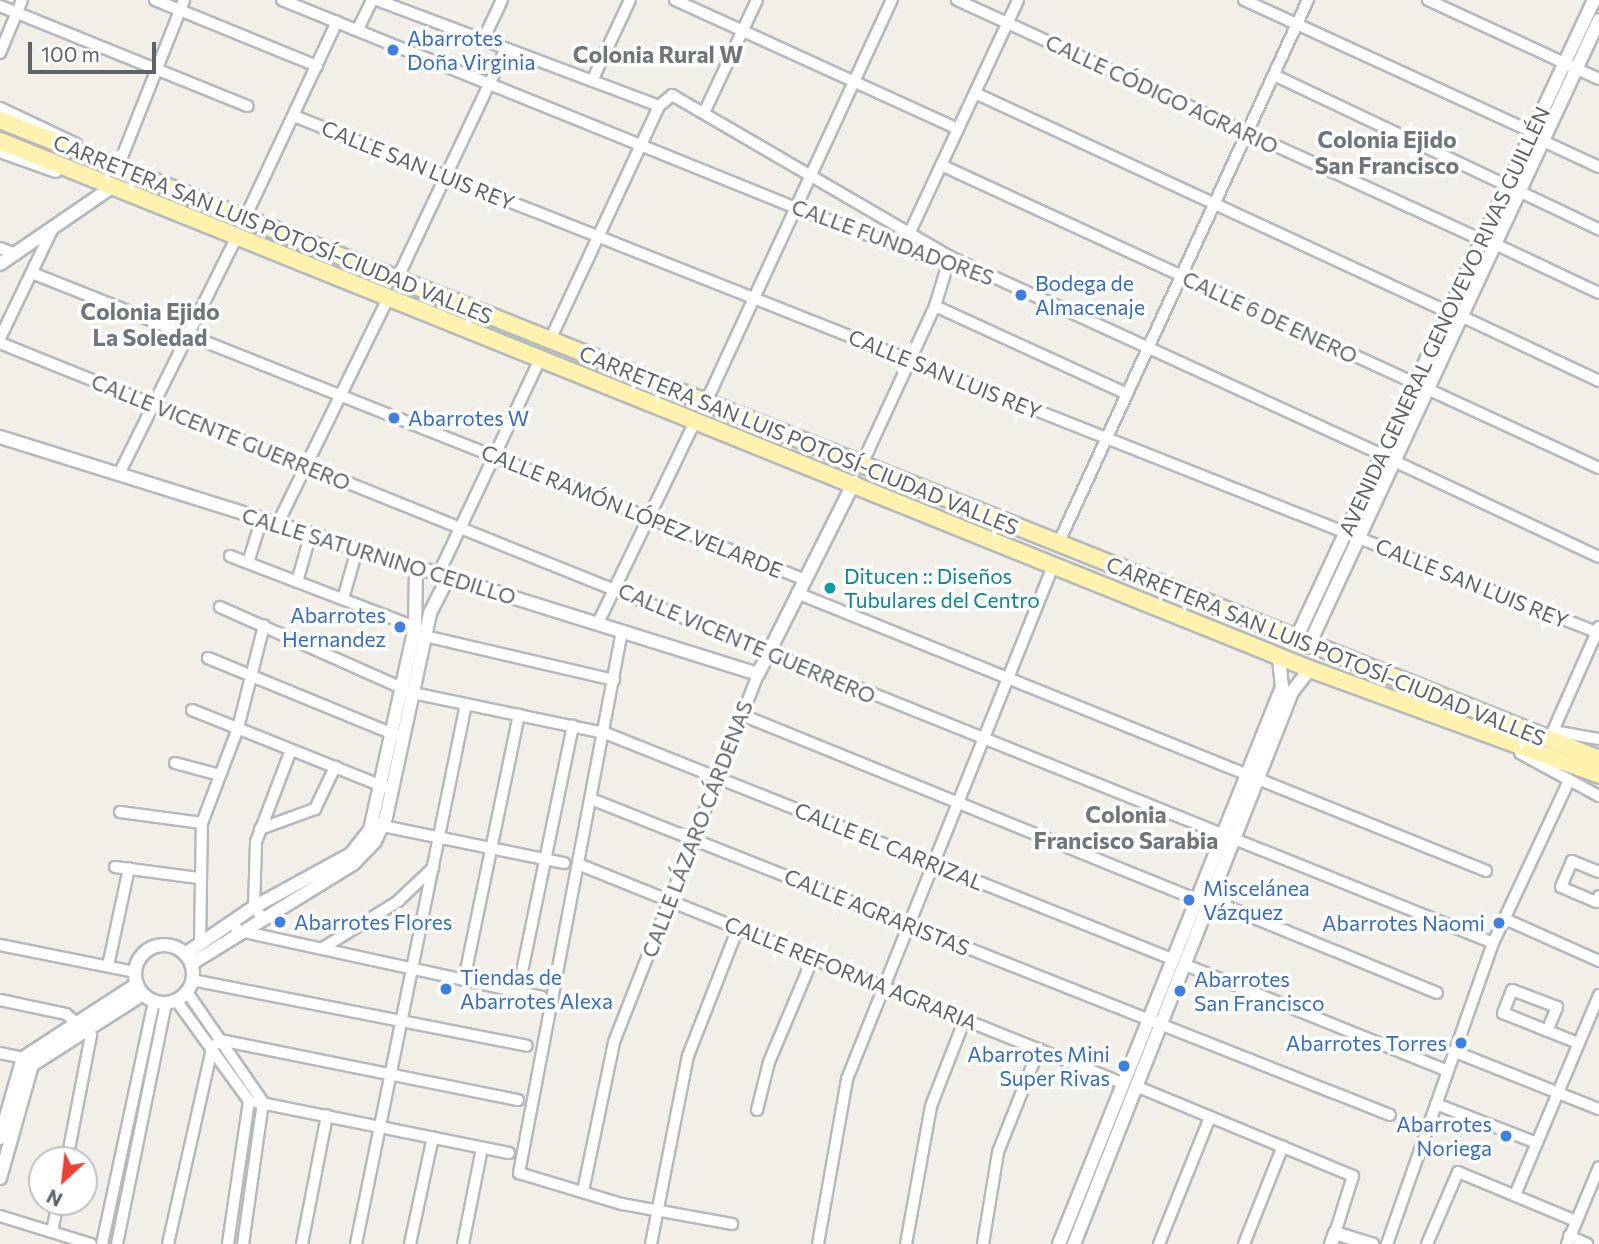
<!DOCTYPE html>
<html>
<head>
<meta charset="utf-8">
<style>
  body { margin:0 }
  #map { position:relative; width:1599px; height:1244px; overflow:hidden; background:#f1efe8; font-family:Commissioner,sans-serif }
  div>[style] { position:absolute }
  .roads { filter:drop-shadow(2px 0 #b5b8bc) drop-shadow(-2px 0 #b5b8bc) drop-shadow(0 2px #b5b8bc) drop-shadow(0 -2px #b5b8bc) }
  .minor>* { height:10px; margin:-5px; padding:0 5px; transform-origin:5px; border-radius:5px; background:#fff }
  .tertiary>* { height:12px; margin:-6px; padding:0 6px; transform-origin:6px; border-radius:6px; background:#fff }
  .tertiary>.ring { margin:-6px; padding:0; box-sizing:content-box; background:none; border:12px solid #fff; border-radius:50% }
  .primary>* { height:16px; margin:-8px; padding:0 8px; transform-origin:8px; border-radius:8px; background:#fff2af }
  .dots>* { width:19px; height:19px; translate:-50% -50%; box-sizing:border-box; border:4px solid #fff; border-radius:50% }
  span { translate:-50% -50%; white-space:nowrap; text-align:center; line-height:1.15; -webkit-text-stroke:7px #fff; paint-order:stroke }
  .shop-label { font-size:21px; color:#366cbe }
  .left { translate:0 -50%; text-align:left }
  .right { translate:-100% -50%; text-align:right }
  .street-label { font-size:21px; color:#5f6368 }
  .culture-label { font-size:21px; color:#0d838f }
  .neighbourhood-label { font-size:23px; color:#70757a; font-weight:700 }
  .north { position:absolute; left:28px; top:1146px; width:70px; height:70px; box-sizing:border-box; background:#fff; border:2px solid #bfc1c3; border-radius:50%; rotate:207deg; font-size:19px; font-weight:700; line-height:28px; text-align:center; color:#5f6368 }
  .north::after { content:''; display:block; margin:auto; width:24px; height:32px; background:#ea4335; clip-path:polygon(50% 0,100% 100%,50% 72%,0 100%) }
  .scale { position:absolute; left:28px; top:42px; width:128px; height:32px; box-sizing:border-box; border:4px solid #5f6368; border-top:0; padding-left:9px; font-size:21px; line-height:24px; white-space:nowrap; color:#5f6368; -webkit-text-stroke:5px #fff; paint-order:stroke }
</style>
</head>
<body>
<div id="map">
  <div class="roads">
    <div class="minor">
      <i style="left:155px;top:0;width:175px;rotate:22.2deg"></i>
      <i style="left:282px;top:0;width:554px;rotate:22.03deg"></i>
      <i style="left:796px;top:208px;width:140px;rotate:20.5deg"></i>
      <i style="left:927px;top:257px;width:23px"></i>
      <i style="left:950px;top:257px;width:475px;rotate:24.6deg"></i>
      <i style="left:377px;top:0;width:301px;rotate:20.6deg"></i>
      <i style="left:675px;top:0;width:311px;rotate:24.5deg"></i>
      <i style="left:957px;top:0;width:577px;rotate:24.57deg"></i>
      <i style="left:1244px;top:0;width:317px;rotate:24.6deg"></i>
      <i style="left:1428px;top:0;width:188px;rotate:24.8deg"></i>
      <i style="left:0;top:6px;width:267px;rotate:22deg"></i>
      <i style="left:358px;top:29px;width:32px;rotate:-64deg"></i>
      <i style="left:483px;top:40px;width:44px;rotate:-64.6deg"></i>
      <i style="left:0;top:53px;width:57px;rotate:-67.5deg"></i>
      <i style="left:1274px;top:75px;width:360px;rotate:25.4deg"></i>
      <i style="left:592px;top:81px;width:89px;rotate:-64.9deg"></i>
      <i style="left:975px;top:93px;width:521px;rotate:24.84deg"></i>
      <i style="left:704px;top:113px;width:125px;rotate:-64.9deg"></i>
      <i style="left:294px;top:116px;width:1401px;rotate:21.62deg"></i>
      <i style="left:1543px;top:141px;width:62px;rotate:24.9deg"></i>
      <i style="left:941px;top:165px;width:724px;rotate:24.73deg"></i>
      <i style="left:118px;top:167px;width:180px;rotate:-68.4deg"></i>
      <i style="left:245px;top:218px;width:217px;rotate:-64.9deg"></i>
      <i style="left:910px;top:232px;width:256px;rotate:-65deg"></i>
      <i style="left:1495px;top:244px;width:115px;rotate:25.2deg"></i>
      <i style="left:0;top:248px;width:16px;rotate:22deg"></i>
      <i style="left:32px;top:273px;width:830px;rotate:21.65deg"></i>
      <i style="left:398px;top:277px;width:252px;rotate:-64.7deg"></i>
      <i style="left:935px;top:306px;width:211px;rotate:24.6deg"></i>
      <i style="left:1461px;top:316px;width:153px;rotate:25.2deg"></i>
      <i style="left:0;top:338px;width:122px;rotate:-64.3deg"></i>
      <i style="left:550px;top:340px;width:258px;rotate:-65deg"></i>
      <i style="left:659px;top:106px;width:17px;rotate:-40deg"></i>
      <i style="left:672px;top:95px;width:322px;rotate:30.2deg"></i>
      <i style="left:950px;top:257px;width:51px;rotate:107deg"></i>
      <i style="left:935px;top:306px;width:174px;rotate:114.8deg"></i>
      <i style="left:0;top:343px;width:1609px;rotate:21.89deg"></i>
      <i style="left:706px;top:402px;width:443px;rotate:-65.2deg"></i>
      <i style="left:1394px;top:461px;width:226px;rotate:25.1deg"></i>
      <i style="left:119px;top:474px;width:266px;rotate:-63.6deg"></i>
      <i style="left:277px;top:525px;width:255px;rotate:-63.9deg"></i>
      <i style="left:1058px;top:544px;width:599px;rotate:-65.32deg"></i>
      <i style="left:230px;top:556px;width:198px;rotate:21deg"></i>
      <i style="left:248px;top:563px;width:44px;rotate:-72.8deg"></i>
      <i style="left:438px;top:575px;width:241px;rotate:-64.7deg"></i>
      <i style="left:297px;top:582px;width:48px;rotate:-74.2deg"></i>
      <i style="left:797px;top:593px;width:743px;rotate:21.97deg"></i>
      <i style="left:343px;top:599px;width:51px;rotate:-74.1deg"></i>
      <i style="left:220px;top:607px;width:211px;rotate:24deg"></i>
      <i style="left:413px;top:693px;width:196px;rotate:11.8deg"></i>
      <i style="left:605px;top:733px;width:610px;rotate:21.73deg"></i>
      <i style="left:598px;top:623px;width:226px;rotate:-64.3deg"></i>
      <i style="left:1599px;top:627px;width:114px;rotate:113.9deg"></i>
      <i style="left:1553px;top:731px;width:47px;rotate:9.9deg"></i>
      <i style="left:622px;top:631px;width:552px;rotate:100.76deg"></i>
      <i style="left:519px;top:1173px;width:108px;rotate:16.8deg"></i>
      <i style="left:622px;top:1204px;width:112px;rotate:10.3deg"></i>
      <i style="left:425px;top:636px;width:194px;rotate:13.1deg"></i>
      <i style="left:208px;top:658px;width:203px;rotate:22.3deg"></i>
      <i style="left:192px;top:710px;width:215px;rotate:21.8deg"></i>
      <i style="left:742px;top:715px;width:489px;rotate:22.1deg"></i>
      <i style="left:1520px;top:753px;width:90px;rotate:28.6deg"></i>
      <i style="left:175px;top:763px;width:42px;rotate:15deg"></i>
      <i style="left:591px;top:799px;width:859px;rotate:21.58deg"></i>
      <i style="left:120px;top:812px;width:83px;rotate:7.6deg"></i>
      <i style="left:383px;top:826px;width:185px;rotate:11.6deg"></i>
      <i style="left:260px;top:829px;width:59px;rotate:-20deg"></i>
      <i style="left:315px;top:809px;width:47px;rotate:-64.5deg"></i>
      <i style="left:578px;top:864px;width:586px;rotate:21.93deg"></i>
      <i style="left:115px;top:867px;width:84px;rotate:7.5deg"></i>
      <i style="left:1599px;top:872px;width:29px;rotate:-158deg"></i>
      <i style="left:1572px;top:861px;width:28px;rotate:113deg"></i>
      <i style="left:1561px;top:887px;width:39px;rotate:23deg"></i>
      <i style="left:1597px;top:902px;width:6px;rotate:-72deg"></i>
      <i style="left:1213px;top:901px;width:242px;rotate:22.3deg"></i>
      <i style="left:261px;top:916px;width:11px;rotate:-128deg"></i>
      <i style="left:254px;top:907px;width:65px;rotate:-88.2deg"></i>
      <i style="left:256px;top:842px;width:98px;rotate:-69.2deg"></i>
      <i style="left:1505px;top:919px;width:103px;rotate:24.1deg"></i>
      <i style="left:230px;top:923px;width:13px;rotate:39deg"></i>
      <i style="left:240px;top:931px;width:309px;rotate:12.3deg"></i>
      <i style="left:0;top:945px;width:138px;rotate:11.3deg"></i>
      <i style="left:200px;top:945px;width:122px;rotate:-89.1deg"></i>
      <i style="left:202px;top:823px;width:102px;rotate:-69.2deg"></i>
      <i style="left:238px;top:728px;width:106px;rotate:-75.8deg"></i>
      <i style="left:321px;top:949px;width:89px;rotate:-31.7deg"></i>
      <i style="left:397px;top:902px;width:50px;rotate:-43.4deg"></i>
      <i style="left:108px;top:966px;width:100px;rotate:-77.9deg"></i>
      <i style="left:1188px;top:966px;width:278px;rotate:22deg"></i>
      <i style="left:192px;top:980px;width:341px;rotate:11.1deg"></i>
      <i style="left:464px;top:980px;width:271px;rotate:-78.3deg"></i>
      <i style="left:518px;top:991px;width:271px;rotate:-78.3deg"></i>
      <i style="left:187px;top:992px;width:134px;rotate:55.4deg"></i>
      <i style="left:263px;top:1102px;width:143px;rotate:98deg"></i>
      <i style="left:0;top:1000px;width:67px;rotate:12deg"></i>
      <i style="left:66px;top:1014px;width:33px;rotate:40deg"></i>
      <i style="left:91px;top:1035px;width:127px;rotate:100.9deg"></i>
      <i style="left:176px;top:1000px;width:125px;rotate:54.1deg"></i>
      <i style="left:249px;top:1101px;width:145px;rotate:98.4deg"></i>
      <i style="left:1547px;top:1031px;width:26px;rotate:-67deg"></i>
      <i style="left:1557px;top:1007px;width:48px;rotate:-159.3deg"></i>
      <i style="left:1512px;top:990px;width:25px;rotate:111deg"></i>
      <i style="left:1503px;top:1013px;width:81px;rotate:21.8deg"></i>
      <i style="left:1453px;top:1051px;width:157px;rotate:21.7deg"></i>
      <i style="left:0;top:1053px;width:24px;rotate:12deg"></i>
      <i style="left:1138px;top:1087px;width:233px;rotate:22.5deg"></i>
      <i style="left:1353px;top:1176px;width:60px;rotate:107.5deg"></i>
      <i style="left:256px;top:1102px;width:258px;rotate:11.4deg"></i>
      <i style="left:1436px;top:1104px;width:108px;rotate:21.1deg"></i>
      <i style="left:757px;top:1110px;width:49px;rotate:-76deg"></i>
      <i style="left:769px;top:1062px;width:113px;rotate:-67.1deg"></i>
      <i style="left:583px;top:1191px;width:152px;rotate:-78.2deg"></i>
      <i style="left:614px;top:1042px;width:395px;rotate:-68.6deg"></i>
      <i style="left:1515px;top:1195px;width:217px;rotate:-67.2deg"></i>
      <i style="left:0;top:1216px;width:95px;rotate:17.1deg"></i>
      <i style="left:52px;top:1232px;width:31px;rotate:-79deg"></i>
      <i style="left:1569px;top:1236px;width:20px;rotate:24deg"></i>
      <i style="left:102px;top:1244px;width:249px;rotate:-77.9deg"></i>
      <i style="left:117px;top:1244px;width:246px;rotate:-78.5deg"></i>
      <i style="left:168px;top:1244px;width:201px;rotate:-77.3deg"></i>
      <i style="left:212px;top:1048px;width:11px;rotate:-45deg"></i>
      <i style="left:220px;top:1040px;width:304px;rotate:11.4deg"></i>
      <i style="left:302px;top:1244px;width:131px;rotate:-79deg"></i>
      <i style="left:356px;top:1244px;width:551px;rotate:-78.49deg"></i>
      <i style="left:410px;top:1244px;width:109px;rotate:-77.9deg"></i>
      <i style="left:463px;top:1244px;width:98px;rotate:-78.8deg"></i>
      <i style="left:651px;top:1244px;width:192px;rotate:-78.9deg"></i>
      <i style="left:688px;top:1056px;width:137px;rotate:-68.7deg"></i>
      <i style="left:818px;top:1244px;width:168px;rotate:-80deg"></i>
      <i style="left:847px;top:1079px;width:553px;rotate:-68.12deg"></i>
      <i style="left:906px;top:1244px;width:140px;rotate:-79.7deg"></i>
      <i style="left:931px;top:1106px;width:93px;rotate:-68.7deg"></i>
      <i style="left:983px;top:1244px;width:93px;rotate:-80.7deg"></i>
      <i style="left:998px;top:1152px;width:111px;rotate:-68.3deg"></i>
      <i style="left:1159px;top:1244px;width:137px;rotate:-68.1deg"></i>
      <i style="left:1244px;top:1244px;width:105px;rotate:-68.3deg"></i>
      <i style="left:1387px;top:1244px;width:319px;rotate:-70.6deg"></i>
      <i style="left:1493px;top:943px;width:177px;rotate:-64.9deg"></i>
      <i style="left:1427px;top:1244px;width:78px;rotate:-66.7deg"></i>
      <i style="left:1458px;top:1172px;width:128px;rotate:22.6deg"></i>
      <i style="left:1567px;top:1244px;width:83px;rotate:-67.4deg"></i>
    </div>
    <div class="tertiary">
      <i style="left:0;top:109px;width:84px;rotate:25.3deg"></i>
      <i style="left:0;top:151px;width:59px;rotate:19.7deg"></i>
      <i style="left:0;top:264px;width:136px;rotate:-34.5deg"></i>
      <i style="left:0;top:437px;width:794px;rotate:17.36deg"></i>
      <i style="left:758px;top:674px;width:215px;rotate:-63.4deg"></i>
      <i style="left:1295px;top:641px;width:707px;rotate:-64.99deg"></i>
      <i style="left:1308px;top:647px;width:691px;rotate:-65.1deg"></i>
      <i class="ring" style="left:135px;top:945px;width:46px;height:46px"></i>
      <i style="left:185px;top:954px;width:83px;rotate:-34.3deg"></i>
      <i style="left:254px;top:907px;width:111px;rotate:-28.7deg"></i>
      <i style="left:351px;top:854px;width:31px;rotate:-52deg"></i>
      <i style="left:370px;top:830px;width:208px;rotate:-77.5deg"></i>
      <i style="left:415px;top:627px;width:59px;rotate:-89deg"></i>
      <i style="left:191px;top:964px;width:190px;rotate:-31.7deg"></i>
      <i style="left:353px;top:864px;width:32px;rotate:-46deg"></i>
      <i style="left:375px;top:841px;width:26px;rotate:-65deg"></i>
      <i style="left:386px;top:817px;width:209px;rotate:-77.8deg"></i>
      <i style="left:430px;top:613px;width:39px;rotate:-63deg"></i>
      <i style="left:0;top:1138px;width:83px;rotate:-74deg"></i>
      <i style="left:23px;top:1058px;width:136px;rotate:-33deg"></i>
      <i style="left:0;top:1178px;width:117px;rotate:-74.2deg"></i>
      <i style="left:32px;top:1065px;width:132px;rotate:-32.6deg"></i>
      <i style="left:1059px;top:1244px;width:600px;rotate:-68.18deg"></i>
      <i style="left:1282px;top:687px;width:31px;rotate:-96deg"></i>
      <i style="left:1074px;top:1244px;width:593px;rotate:-68.45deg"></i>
      <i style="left:1292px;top:692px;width:29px;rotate:-52deg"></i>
      <i style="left:1331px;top:1244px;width:12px;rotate:-70deg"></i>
      <i style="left:1335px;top:1233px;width:39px;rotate:17deg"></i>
    </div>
    <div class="primary">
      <i style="left:0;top:120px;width:1722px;rotate:21.78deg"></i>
      <i style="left:0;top:141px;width:1412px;rotate:21.95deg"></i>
      <i style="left:1310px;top:669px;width:308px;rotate:20.1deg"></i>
    </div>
  </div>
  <div class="dots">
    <i style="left:393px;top:50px;background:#3f7fe0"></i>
    <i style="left:1021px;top:295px;background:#3f7fe0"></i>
    <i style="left:394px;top:418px;background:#3f7fe0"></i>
    <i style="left:830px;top:588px;background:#0f9aa8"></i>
    <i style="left:400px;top:627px;background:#3f7fe0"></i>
    <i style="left:1189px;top:900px;background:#3f7fe0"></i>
    <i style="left:280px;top:922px;background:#3f7fe0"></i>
    <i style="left:1499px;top:923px;background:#3f7fe0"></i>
    <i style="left:446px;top:989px;background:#3f7fe0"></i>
    <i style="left:1180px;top:991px;background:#3f7fe0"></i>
    <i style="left:1461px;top:1043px;background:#3f7fe0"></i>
    <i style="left:1124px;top:1066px;background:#3f7fe0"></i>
    <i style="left:1506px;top:1136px;background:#3f7fe0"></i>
  </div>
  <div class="shop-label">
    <span class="left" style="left:407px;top:50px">Abarrotes<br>Doña Virginia</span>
    <span class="left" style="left:1035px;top:295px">Bodega de<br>Almacenaje</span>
    <span class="left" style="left:408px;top:418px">Abarrotes W</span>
    <span class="right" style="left:386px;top:627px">Abarrotes<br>Hernandez</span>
    <span class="left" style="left:1203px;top:900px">Miscelánea<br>Vázquez</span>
    <span class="left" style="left:294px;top:922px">Abarrotes Flores</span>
    <span class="right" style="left:1485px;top:923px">Abarrotes Naomi</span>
    <span class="left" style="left:460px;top:989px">Tiendas de<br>Abarrotes Alexa</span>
    <span class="left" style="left:1194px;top:991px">Abarrotes<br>San Francisco</span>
    <span class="right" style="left:1447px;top:1043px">Abarrotes Torres</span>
    <span class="right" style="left:1110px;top:1066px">Abarrotes Mini<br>Super Rivas</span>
    <span class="right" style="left:1492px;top:1136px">Abarrotes<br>Noriega</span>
  </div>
  <div class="street-label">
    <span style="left:1162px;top:94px;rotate:25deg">CALLE CÓDIGO AGRARIO</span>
    <span style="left:418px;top:165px;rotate:22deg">CALLE SAN LUIS REY</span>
    <span style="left:273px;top:229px;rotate:22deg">CARRETERA SAN LUIS POTOSÍ-CIUDAD VALLES</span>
    <span style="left:893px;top:242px;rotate:20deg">CALLE FUNDADORES</span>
    <span style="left:1270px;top:317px;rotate:25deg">CALLE 6 DE ENERO</span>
    <span style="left:1444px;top:321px;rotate:-65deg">AVENIDA GENERAL GENOVEVO RIVAS GUILLÉN</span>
    <span style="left:945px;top:374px;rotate:22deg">CALLE SAN LUIS REY</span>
    <span style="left:221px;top:432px;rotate:22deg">CALLE VICENTE GUERRERO</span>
    <span style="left:799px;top:440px;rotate:22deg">CARRETERA SAN LUIS POTOSÍ-CIUDAD VALLES</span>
    <span style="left:632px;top:511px;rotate:22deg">CALLE RAMÓN LÓPEZ VELARDE</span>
    <span style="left:379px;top:556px;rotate:17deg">CALLE SATURNINO CEDILLO</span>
    <span style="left:1472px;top:583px;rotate:22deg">CALLE SAN LUIS REY</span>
    <span style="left:747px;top:643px;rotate:23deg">CALLE VICENTE GUERRERO</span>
    <span style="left:1326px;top:651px;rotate:22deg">CARRETERA SAN LUIS POTOSÍ-CIUDAD VALLES</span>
    <span style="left:697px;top:829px;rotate:-69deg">CALLE LÁZARO CÁRDENAS</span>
    <span style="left:889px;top:846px;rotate:22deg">CALLE EL CARRIZAL</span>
    <span style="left:877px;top:912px;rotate:22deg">CALLE AGRARISTAS</span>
    <span style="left:851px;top:973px;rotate:22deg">CALLE REFORMA AGRARIA</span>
  </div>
  <div class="culture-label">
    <span class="left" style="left:844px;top:588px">Ditucen :: Diseños<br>Tubulares del Centro</span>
  </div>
  <div class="neighbourhood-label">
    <span style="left:658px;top:54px">Colonia Rural W</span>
    <span style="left:1387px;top:152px">Colonia Ejido<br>San Francisco</span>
    <span style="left:150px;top:324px">Colonia Ejido<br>La Soledad</span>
    <span style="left:1126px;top:827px">Colonia<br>Francisco Sarabia</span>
  </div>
  <div class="north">N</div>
  <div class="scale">100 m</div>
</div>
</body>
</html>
